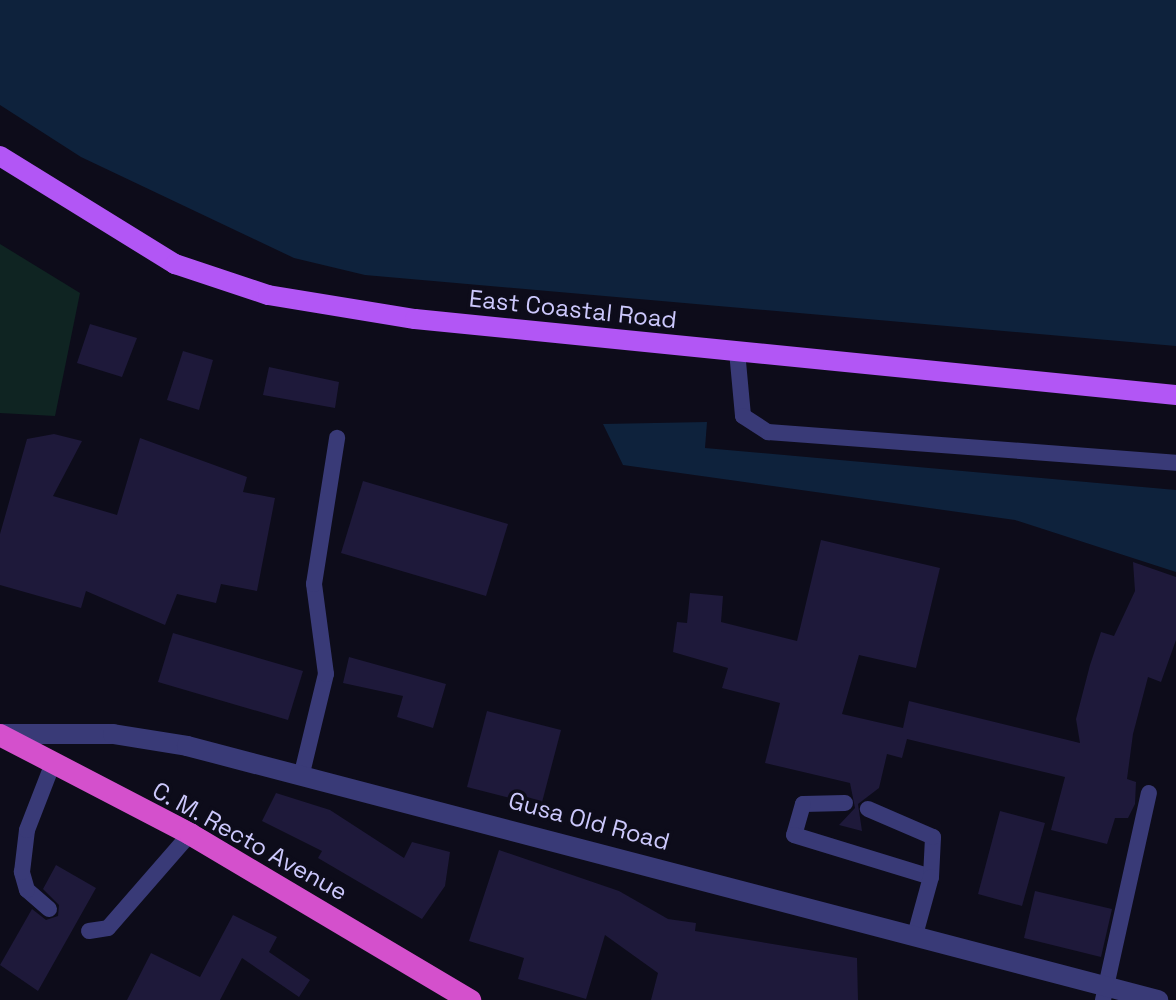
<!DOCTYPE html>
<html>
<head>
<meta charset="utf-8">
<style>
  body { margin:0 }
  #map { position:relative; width:1176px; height:1000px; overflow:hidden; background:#0d0c1a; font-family:"Space Grotesk",sans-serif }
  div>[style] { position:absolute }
  .green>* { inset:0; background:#0f2422 }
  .water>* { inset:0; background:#0e223c }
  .building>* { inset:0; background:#1e193a }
  .service>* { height:16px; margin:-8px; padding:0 8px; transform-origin:8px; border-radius:8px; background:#393a77 }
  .tertiary>* { height:20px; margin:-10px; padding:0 10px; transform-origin:10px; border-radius:10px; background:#393a77 }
  .primary>* { height:20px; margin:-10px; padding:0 10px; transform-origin:10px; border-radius:10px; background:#b256f5 }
  .trunk>* { height:22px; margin:-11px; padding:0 11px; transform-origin:11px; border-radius:11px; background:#d450cc }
  span { translate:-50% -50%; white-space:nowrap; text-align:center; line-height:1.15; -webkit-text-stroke:7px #0d0c1a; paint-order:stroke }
  .street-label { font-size:24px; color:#ccc8fc }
</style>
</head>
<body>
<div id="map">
  <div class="green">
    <i style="clip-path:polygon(0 244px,80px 293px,55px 416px,0 413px)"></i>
  </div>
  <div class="water">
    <i style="clip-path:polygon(0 0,1176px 0,1176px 346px,365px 275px,294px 258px,81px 157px,0 105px)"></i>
    <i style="clip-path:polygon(707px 422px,705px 448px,1176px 490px,1176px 572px,1015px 520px,623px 465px,603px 424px)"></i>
  </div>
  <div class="building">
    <i style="clip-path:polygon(90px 324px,137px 338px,122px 377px,77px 363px)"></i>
    <i style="clip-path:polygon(183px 351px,213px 360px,199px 410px,167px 400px)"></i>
    <i style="clip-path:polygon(269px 367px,339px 382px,335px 408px,263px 395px)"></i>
    <i style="clip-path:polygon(54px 434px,82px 441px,53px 496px,117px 515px,140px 438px,247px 477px,243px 492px,275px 498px,257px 591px,221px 584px,216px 603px,177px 594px,165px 625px,86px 591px,81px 608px,0 585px,0 534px,27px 439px)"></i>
    <i style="clip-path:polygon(363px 481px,508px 524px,486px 596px,341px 553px)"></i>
    <i style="clip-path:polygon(821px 540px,940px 568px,916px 668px,859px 655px,842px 714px,903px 728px,909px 701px,1080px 743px,1076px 719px,1090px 665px,1101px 632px,1114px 636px,1135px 591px,1133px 562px,1176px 577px,1176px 640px,1161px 682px,1148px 677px,1133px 734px,1127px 779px,1136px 782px,1135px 804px,1128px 818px,1115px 818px,1107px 844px,1051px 830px,1065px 777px,907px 739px,902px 758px,887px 754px,879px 788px,858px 804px,862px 831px,839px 825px,855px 808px,850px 783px,765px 763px,780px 703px,722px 688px,728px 668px,673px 652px,677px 622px,687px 623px,690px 593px,723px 596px,721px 622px,797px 641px)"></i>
    <i style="clip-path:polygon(173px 633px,303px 671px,288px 720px,158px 682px)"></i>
    <i style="clip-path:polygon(349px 657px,446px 684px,433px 728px,397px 717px,403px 696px,343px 683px)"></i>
    <i style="clip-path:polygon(487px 711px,561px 730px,541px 806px,467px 787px)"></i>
    <i style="clip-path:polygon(276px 793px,330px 810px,404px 858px,412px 842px,450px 852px,445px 886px,422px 919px,318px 858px,322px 851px,262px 821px)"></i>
    <i style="clip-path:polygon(1000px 811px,1045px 823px,1022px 906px,978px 894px)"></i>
    <i style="clip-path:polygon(499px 850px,619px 891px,668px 919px,696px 923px,695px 931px,857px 958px,858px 1000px,651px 1000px,658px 973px,605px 935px,586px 999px,518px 979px,524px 958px,469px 941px)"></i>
    <i style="clip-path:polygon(56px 865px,96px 888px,38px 991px,0 965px,32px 909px,46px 920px,58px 916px,59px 905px,43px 889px)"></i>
    <i style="clip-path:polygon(1035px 891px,1112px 909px,1101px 957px,1024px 938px)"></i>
    <i style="clip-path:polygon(233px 915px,277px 937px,269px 952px,310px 980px,299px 997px,242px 958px,220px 1000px,127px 1000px,151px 953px,200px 977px)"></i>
  </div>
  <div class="service">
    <i style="left:737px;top:351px;width:65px;rotate:84.7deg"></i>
    <i style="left:743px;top:416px;width:30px;rotate:33deg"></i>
    <i style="left:768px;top:432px;width:409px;rotate:4.3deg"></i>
    <i style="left:302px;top:773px;width:102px;rotate:-76.4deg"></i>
    <i style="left:326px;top:674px;width:91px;rotate:-97.6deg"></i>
    <i style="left:314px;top:584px;width:148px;rotate:-81deg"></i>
    <i style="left:845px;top:803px;width:42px;rotate:178.6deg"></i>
    <i style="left:803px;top:804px;width:32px;rotate:106deg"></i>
    <i style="left:794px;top:835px;width:143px;rotate:17deg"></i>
    <i style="left:931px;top:877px;width:40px;rotate:-87.1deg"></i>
    <i style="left:933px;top:837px;width:71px;rotate:-156.7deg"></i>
    <i style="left:49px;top:909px;width:29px;rotate:-139deg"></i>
    <i style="left:27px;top:890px;width:19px;rotate:-106deg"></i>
    <i style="left:22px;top:872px;width:42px;rotate:-83.2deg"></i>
    <i style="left:27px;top:830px;width:72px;rotate:-68.8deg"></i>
    <i style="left:89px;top:931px;width:19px;rotate:-9deg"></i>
    <i style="left:108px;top:928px;width:125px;rotate:-48.9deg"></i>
    <i style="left:915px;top:935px;width:60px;rotate:-74.6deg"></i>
    <i style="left:1103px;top:1000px;width:212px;rotate:-77.5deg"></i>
  </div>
  <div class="tertiary">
    <i style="left:0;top:734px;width:113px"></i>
    <i style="left:113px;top:734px;width:75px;rotate:9.2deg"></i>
    <i style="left:187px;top:746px;width:1004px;rotate:14.66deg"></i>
  </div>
  <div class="primary">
    <i style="left:0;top:156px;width:206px;rotate:31.7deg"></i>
    <i style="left:175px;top:264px;width:98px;rotate:18.4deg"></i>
    <i style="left:268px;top:295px;width:149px;rotate:9.3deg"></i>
    <i style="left:415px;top:319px;width:765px;rotate:5.7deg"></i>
  </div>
  <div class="trunk">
    <i style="left:0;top:735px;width:214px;rotate:27.5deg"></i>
    <i style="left:190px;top:834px;width:326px;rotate:30.7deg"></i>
  </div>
  <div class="street-label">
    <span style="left:573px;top:309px;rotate:6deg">East Coastal Road</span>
    <span style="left:589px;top:821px;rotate:15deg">Gusa Old Road</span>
    <span style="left:250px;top:841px;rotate:29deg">C. M. Recto Avenue</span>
  </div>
</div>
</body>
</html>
